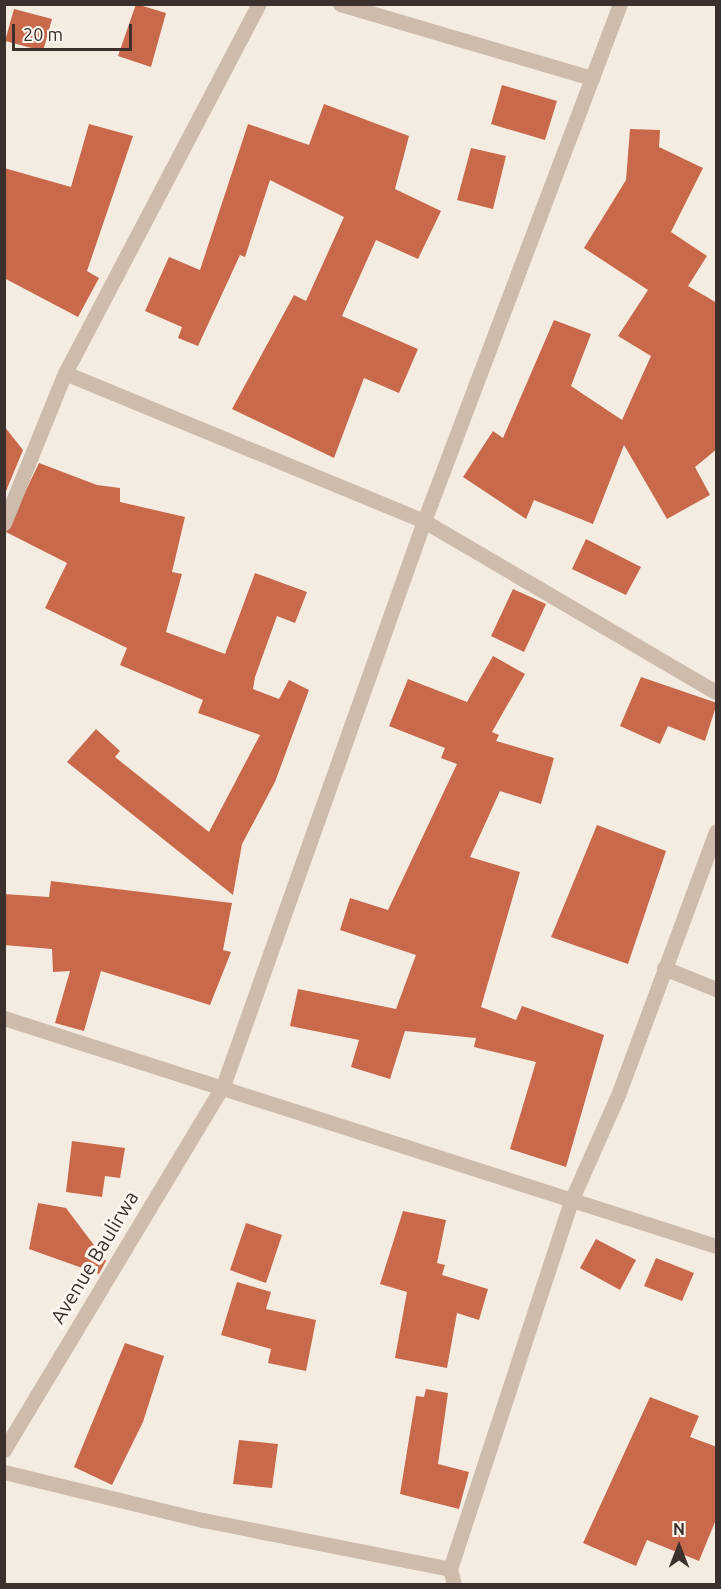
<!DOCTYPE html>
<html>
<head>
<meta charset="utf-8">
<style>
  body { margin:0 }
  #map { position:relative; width:721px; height:1589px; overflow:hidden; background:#f4ebe1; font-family:Ubuntu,sans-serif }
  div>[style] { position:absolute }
  .building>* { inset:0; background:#c8694b }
  .street>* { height:15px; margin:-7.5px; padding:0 7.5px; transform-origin:7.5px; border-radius:7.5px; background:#cdbbac }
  span { translate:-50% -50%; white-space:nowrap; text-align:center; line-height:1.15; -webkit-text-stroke:6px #fbf5ee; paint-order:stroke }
  .street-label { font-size:20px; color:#3b302b }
  .frame { position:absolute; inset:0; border:6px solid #3b302b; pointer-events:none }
  .north { position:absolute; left:649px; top:1517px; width:60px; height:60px; -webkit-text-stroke:4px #fbf5ee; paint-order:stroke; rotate:0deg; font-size:16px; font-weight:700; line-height:24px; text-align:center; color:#3b302b }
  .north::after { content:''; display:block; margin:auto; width:21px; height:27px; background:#3b302b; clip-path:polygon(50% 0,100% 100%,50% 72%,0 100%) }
  .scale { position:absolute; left:12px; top:24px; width:120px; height:27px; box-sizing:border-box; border:3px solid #3b302b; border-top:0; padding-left:8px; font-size:18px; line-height:21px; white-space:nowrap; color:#3b302b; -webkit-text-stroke:4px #fbf5ee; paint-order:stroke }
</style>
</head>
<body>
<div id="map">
  <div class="building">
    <i style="clip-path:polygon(136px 4px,166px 13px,151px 67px,118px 56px)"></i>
    <i style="clip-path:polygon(14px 9px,52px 19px,43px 51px,5px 41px)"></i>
    <i style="clip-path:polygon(502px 85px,557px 101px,545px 140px,491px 124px)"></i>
    <i style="clip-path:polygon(324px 104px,409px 136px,395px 189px,441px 211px,418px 259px,376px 240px,342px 316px,418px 349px,399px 393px,364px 378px,334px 458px,232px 409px,294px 295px,306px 301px,344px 217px,270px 180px,245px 257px,240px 255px,198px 346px,178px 338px,182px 327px,145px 311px,169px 257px,200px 270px,248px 124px,309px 145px)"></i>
    <i style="clip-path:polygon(89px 124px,133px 136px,87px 271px,99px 278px,78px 317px,4px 278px,4px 168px,71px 187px)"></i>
    <i style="clip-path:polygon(630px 129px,660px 130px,659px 147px,703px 168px,671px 232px,707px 256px,688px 286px,717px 303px,717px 449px,695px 467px,710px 495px,667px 519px,624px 445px,593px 524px,534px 500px,526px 519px,463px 477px,493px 431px,503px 438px,554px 320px,591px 334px,571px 386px,622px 420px,651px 356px,618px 336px,648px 290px,584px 248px,626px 180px)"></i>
    <i style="clip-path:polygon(471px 148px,506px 156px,493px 209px,457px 200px)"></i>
    <i style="clip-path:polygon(4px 426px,23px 450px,4px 496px)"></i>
    <i style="clip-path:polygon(39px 463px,97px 485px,120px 488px,120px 502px,185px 517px,172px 572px,182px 574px,166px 632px,225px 654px,255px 573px,307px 592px,295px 623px,277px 616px,255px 677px,253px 689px,279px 699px,289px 680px,309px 690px,275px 782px,242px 844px,233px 895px,67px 762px,96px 729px,120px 751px,115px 757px,209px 832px,260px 735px,198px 713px,203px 700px,120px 665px,127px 648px,45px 608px,67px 563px,6px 532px)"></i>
    <i style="clip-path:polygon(586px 539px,641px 567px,626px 595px,572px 569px)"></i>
    <i style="clip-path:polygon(513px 589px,546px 604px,524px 652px,491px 636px)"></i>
    <i style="clip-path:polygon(493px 656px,525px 674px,492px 732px,499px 735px,496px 741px,554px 758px,541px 804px,500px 791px,470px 857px,520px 872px,481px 1007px,516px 1020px,522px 1006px,604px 1035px,566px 1167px,510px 1149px,536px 1062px,474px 1047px,476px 1038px,405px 1031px,390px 1079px,351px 1067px,359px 1040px,290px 1026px,298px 989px,396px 1009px,416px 955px,340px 930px,350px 898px,388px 910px,457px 764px,441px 758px,445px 748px,389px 726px,408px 679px,467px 702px)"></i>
    <i style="clip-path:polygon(641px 677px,717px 703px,705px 741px,668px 726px,660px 744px,620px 726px)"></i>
    <i style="clip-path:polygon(597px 825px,666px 851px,628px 964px,551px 937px)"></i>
    <i style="clip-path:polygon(51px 881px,232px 903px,223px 950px,231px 952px,210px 1005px,101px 971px,84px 1031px,55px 1023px,70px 971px,53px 972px,52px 949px,4px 945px,4px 894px,49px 897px)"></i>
    <i style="clip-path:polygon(72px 1141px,125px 1148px,120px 1178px,105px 1176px,102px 1197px,66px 1192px)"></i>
    <i style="clip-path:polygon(38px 1203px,66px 1208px,106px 1261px,99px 1274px,29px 1249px)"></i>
    <i style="clip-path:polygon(403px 1211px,446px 1220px,437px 1263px,445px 1265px,442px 1275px,488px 1289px,479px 1320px,457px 1313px,447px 1368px,395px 1358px,407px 1292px,380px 1284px)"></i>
    <i style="clip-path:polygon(246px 1223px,282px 1235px,266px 1283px,230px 1270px)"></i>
    <i style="clip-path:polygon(596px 1239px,636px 1260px,620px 1290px,580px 1268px)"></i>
    <i style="clip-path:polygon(656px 1258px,694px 1273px,682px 1301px,644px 1286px)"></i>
    <i style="clip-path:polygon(237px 1282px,271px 1292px,266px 1309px,316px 1320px,306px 1371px,268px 1363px,271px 1349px,221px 1335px)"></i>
    <i style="clip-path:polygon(125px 1343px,164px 1356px,143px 1422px,112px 1485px,74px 1467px)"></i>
    <i style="clip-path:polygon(426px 1389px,448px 1393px,438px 1464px,469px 1472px,459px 1509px,400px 1494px,416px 1396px,424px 1397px)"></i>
    <i style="clip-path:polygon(650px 1397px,699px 1416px,690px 1437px,717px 1447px,717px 1517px,699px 1561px,647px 1540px,636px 1566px,583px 1543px)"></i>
    <i style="clip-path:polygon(239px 1440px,278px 1444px,272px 1488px,233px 1484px)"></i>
  </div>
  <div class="street">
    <i style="left:340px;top:4px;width:263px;rotate:16.4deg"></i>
    <i style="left:65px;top:373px;width:388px;rotate:22.4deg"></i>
    <i style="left:424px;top:521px;width:338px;rotate:30.4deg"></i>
    <i style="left:4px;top:523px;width:162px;rotate:-67.9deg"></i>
    <i style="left:65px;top:373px;width:417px;rotate:-62.3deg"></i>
    <i style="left:664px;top:968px;width:56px;rotate:22deg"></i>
    <i style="left:4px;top:1018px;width:748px;rotate:17.76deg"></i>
    <i style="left:4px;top:1450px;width:425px;rotate:-59deg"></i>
    <i style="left:223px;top:1086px;width:600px;rotate:-70.42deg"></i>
    <i style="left:424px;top:521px;width:553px;rotate:-69.24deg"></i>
    <i style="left:4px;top:1472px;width:205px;rotate:13.6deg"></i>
    <i style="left:203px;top:1520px;width:252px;rotate:11.2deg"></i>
    <i style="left:454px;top:1584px;width:16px;rotate:-105deg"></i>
    <i style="left:450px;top:1569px;width:387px;rotate:-71.8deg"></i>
    <i style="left:571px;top:1201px;width:116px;rotate:-66.1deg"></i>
    <i style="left:618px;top:1095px;width:281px;rotate:-69.6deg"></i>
  </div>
  <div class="street-label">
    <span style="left:94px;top:1257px;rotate:-59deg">Avenue Baulirwa</span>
  </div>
  <div class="frame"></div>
  <div class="north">N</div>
  <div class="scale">20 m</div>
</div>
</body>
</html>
